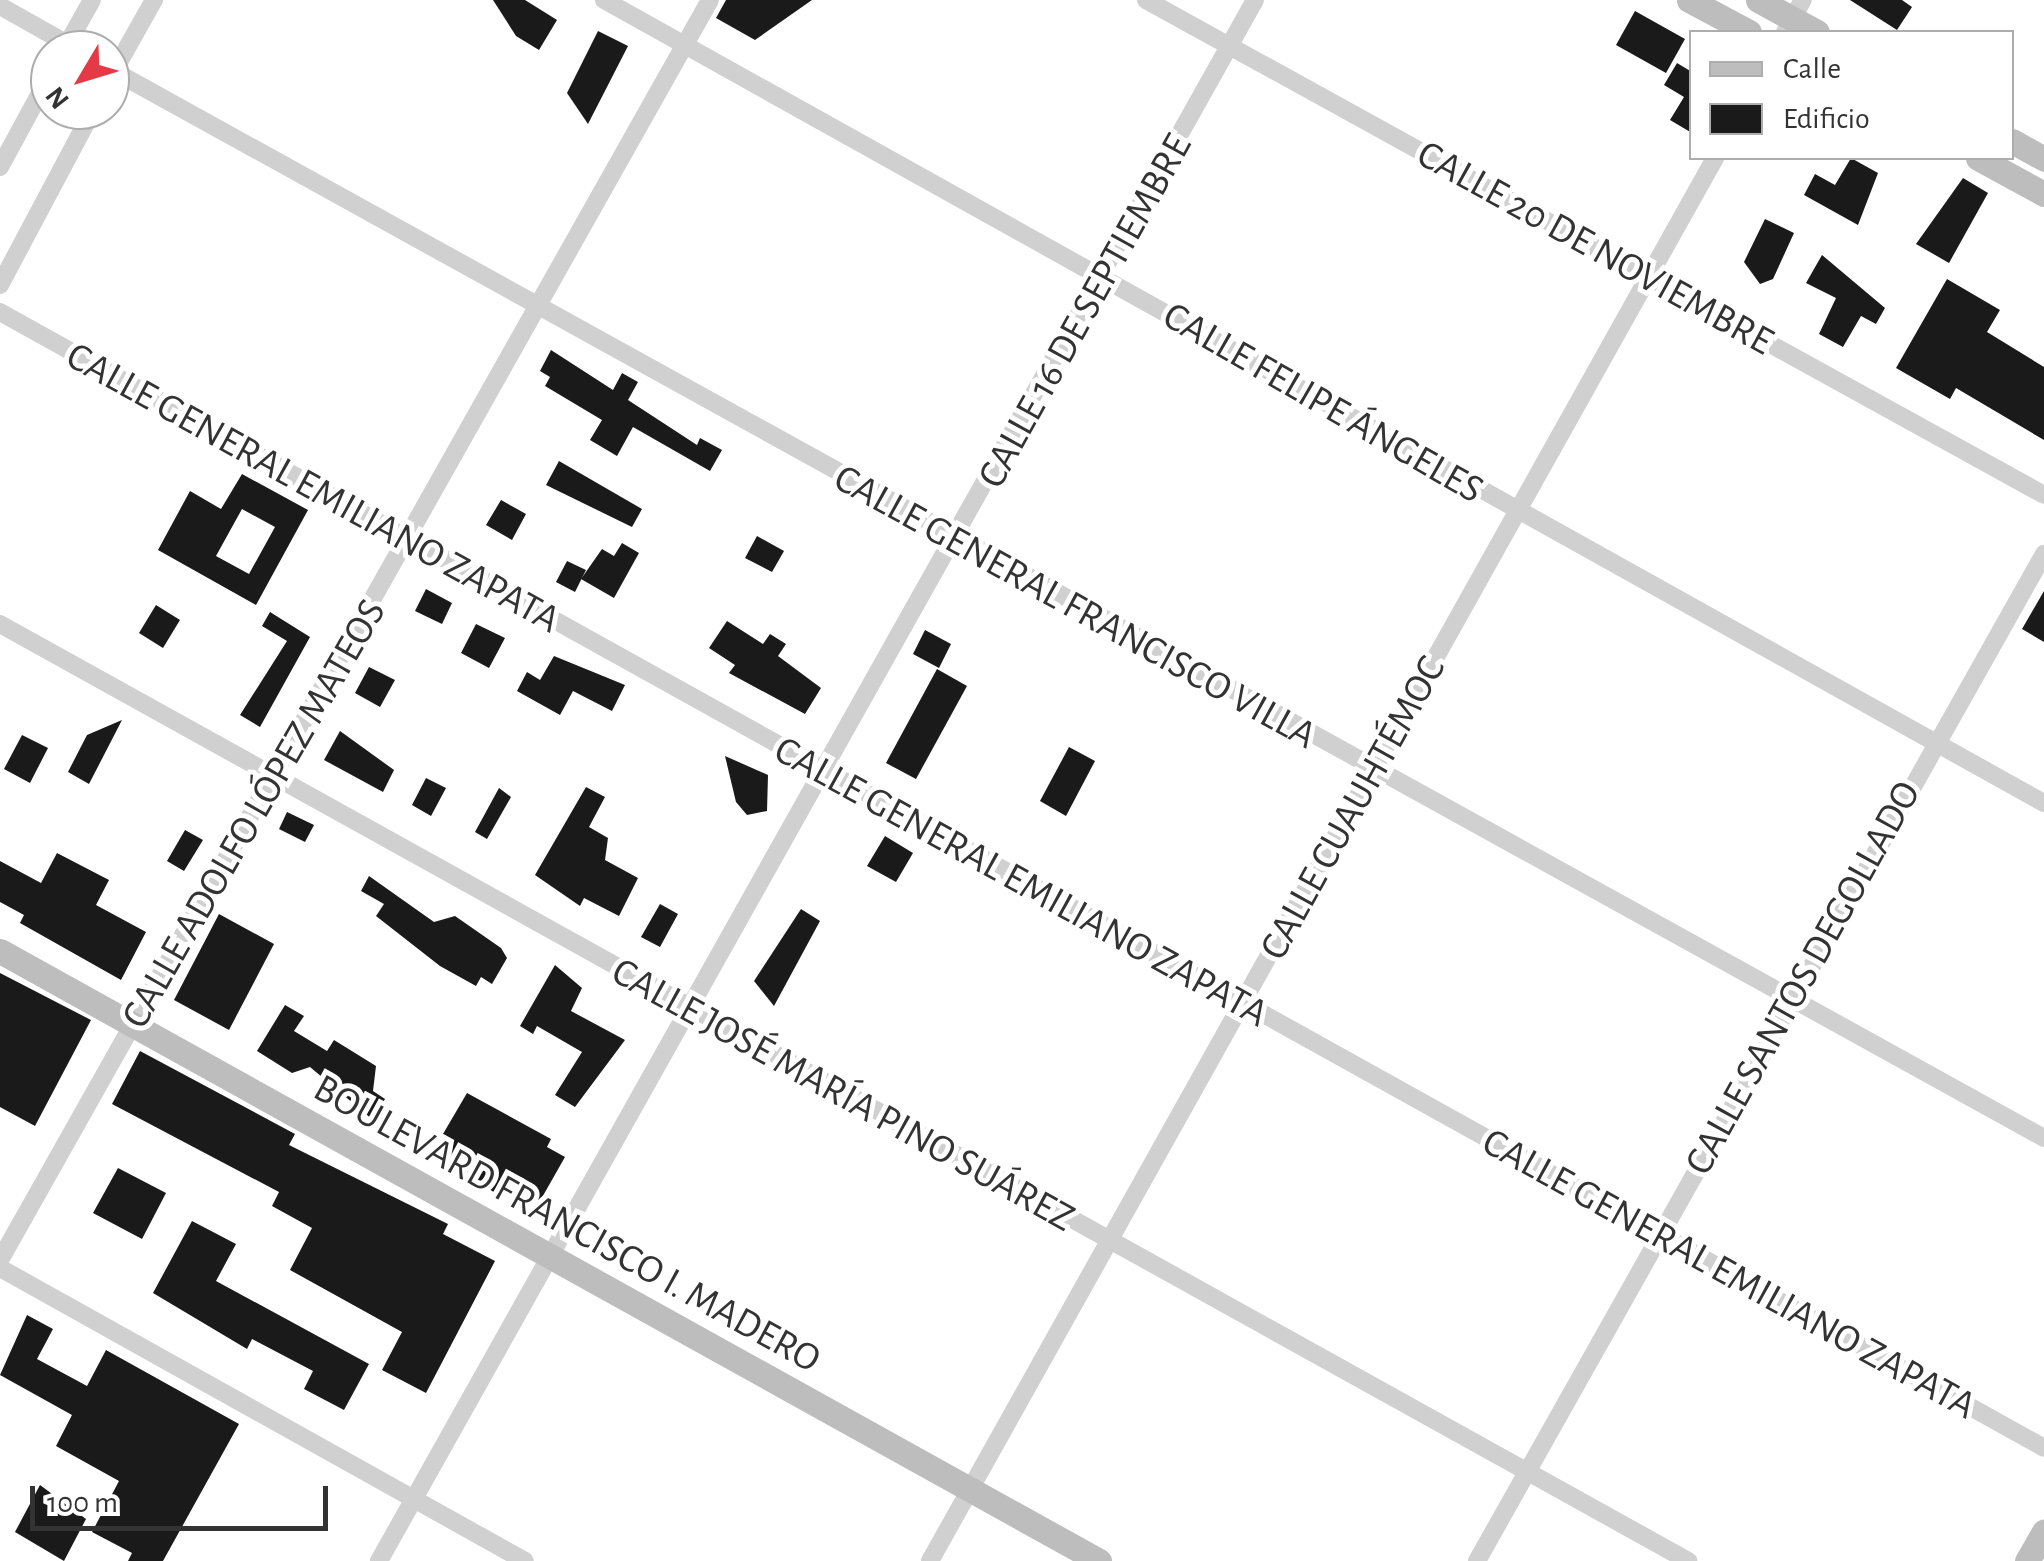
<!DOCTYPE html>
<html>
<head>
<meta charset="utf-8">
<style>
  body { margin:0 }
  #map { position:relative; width:2044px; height:1561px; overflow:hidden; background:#fff; font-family:"Alegreya Sans",sans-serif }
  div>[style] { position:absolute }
  .building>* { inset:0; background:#1a1a1a }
  .street>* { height:18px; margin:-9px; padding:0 9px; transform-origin:9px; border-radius:9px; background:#d0d0d0 }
  .secondary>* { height:25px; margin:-12.5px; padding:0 12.5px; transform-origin:12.5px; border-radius:12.5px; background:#bdbdbd }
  span { translate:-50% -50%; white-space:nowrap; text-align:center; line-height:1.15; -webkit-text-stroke:10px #fff; paint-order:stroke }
  .street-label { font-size:40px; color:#333 }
  .legend { position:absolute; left:1689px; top:30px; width:325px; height:130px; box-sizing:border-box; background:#fff; border:2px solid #adadad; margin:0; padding:12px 18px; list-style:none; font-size:30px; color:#333 }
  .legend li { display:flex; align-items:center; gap:20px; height:50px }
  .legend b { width:50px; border:2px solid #adadad }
  .north { position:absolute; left:30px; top:30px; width:100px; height:100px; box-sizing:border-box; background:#fff; border:2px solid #adadad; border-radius:50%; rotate:232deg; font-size:28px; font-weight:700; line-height:40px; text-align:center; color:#333 }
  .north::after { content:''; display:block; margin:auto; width:35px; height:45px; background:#e63946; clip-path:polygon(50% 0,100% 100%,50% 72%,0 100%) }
  .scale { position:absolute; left:30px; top:1486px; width:298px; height:45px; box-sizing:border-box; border:5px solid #333; border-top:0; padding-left:12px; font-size:30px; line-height:35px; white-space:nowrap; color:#333; -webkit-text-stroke:8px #fff; paint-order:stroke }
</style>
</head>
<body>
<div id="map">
  <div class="building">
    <i style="clip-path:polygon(493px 0,525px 0,557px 20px,539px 50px,516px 36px)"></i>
    <i style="clip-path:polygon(726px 0,812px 0,755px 40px,716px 18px)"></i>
    <i style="clip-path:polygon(1850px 0,1902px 0,1912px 7px,1897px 30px)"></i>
    <i style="clip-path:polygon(1635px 11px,1685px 39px,1666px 73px,1616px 45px)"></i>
    <i style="clip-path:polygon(598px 31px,628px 46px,588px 124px,567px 93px)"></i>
    <i style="clip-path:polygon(1677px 63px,1692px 72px,1692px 133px,1670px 120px,1684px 97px,1664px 85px)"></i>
    <i style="clip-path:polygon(1851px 158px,1878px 173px,1858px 225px,1804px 195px,1815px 174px,1835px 185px)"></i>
    <i style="clip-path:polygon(1963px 178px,1988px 193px,1949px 263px,1916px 244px)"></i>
    <i style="clip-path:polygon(1765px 219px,1794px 233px,1773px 279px,1760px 284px,1744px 262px)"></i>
    <i style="clip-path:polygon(1822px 255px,1885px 308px,1876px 324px,1861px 316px,1843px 347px,1819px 334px,1836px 298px,1806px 283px)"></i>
    <i style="clip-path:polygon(1947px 279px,2000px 310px,1987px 332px,2044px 367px,2044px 440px,1956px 388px,1950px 399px,1896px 368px)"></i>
    <i style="clip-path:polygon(551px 350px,613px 390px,622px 373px,638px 382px,628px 400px,697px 445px,700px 438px,722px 450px,710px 471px,633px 427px,617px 456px,590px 440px,602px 420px,545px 386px,550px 377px,540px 371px)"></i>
    <i style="clip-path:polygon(559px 461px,642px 509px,632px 527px,546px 485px)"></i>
    <i style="clip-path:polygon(evenodd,242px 474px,308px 510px,256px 605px,158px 550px,190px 491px,221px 509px,242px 474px,242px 509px,275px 527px,249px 574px,216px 556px,242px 509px)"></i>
    <i style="clip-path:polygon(501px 500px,526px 514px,512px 540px,486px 525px)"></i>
    <i style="clip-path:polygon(757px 536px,784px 551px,772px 572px,745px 558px)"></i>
    <i style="clip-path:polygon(622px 543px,639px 553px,614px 598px,581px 579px,602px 549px,614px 556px)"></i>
    <i style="clip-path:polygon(567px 561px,586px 570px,575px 592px,556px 582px)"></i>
    <i style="clip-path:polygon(426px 589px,452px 603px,442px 624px,415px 611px)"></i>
    <i style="clip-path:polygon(2044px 591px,2044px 642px,2022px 629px)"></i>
    <i style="clip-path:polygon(156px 605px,180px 620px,163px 648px,139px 633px)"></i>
    <i style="clip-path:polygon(270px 612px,310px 637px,260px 727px,240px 715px,287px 641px,262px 626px)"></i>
    <i style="clip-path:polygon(727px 621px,763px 644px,770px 634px,786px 644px,778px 656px,821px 688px,805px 714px,729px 673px,735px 665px,709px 648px)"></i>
    <i style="clip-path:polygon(476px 624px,505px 638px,489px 668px,461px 653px)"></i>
    <i style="clip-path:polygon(925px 630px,951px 644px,939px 668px,913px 654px)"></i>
    <i style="clip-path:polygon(554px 656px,625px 685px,612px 711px,573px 691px,560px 715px,517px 691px,527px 672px,540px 680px)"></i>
    <i style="clip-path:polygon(369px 667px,395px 680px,380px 707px,355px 693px)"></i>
    <i style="clip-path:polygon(937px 669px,967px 686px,916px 779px,886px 763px)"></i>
    <i style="clip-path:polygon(122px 720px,89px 784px,68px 772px,87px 735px)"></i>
    <i style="clip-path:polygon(340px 731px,394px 770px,383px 792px,324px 760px)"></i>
    <i style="clip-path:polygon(22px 735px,48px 748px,30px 783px,4px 769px)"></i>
    <i style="clip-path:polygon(1069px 747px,1095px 761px,1066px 816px,1040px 801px)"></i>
    <i style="clip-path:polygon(725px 756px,768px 775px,767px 811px,747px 815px,736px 802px)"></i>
    <i style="clip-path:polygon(426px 778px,446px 788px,431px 816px,412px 805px)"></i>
    <i style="clip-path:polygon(586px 787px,605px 797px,589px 827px,608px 838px,605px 860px,638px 878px,619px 916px,584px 898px,580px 906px,535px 875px)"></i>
    <i style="clip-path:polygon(499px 788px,511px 797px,487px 839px,475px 832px)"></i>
    <i style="clip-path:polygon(287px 812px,314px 825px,305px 842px,279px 829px)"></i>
    <i style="clip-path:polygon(185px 830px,203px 840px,184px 871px,167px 861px)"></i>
    <i style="clip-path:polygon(885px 836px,913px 853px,896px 882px,867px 866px)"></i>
    <i style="clip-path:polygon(57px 853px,109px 880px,96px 905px,146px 932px,121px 980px,20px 923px,24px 915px,0 902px,0 861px,41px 883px)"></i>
    <i style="clip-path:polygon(369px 876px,434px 922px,455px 916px,501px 948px,507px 958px,492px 984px,481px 977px,476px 986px,440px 966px,376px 916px,384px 904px,361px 891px)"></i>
    <i style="clip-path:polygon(660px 904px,678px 914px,660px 947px,641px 937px)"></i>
    <i style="clip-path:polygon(801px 909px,820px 921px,774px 1006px,754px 981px)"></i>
    <i style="clip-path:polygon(219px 914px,274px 944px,229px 1030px,174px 1000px)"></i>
    <i style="clip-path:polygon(555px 965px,582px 988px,571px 1011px,625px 1040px,575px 1107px,555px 1095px,582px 1052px,537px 1026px,533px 1034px,520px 1026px)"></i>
    <i style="clip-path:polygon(0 973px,91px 1020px,35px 1126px,0 1107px)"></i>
    <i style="clip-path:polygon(285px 1005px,304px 1016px,294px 1031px,327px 1051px,334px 1040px,376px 1066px,373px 1091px,385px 1099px,373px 1120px,310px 1067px,292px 1073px,257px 1051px)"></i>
    <i style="clip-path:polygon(140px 1051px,295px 1134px,289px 1145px,448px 1224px,443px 1234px,495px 1261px,426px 1393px,382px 1370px,402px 1332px,290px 1270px,312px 1228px,272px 1206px,279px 1192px,112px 1104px)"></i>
    <i style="clip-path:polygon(467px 1093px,551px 1139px,547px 1147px,565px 1157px,540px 1201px,508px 1183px,501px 1197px,433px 1151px)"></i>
    <i style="clip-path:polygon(118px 1168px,166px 1193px,142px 1239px,93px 1213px)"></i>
    <i style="clip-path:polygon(192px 1221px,236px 1244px,216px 1281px,369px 1364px,344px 1410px,304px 1389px,313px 1371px,252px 1339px,247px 1349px,153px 1293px)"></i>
    <i style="clip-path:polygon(27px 1315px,53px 1329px,37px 1359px,87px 1386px,106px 1350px,239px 1424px,163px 1561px,128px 1561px,132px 1553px,92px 1532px,119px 1481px,56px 1446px,72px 1415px,0 1375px)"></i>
    <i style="clip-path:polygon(40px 1485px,86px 1519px,64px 1561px,15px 1532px)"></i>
  </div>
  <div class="street">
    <i style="left:604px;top:0;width:1649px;rotate:29.15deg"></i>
    <i style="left:1146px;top:0;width:1025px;rotate:28.86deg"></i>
    <i style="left:0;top:6px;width:90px;rotate:29.4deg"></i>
    <i style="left:1785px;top:32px;width:37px;rotate:-61deg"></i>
    <i style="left:64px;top:50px;width:57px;rotate:-60.8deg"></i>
    <i style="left:110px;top:69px;width:2210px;rotate:28.93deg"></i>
    <i style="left:110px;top:78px;width:90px;rotate:-60.6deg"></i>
    <i style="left:0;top:167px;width:105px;rotate:-61.5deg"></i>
    <i style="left:0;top:285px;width:198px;rotate:-62deg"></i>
    <i style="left:0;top:312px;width:2338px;rotate:29.06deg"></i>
    <i style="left:0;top:624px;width:1931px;rotate:29.03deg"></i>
    <i style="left:0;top:1260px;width:1446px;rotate:-60.6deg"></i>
    <i style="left:0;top:1268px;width:601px;rotate:29.17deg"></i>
    <i style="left:379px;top:1561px;width:1790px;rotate:-60.7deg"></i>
    <i style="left:930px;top:1561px;width:1608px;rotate:-60.77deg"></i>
    <i style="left:1477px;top:1561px;width:1156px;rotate:-60.62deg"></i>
  </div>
  <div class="secondary">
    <i style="left:1689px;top:0;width:68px;rotate:28.1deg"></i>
    <i style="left:1758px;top:0;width:67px;rotate:28.5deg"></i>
    <i style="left:2012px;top:141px;width:37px;rotate:29deg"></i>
    <i style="left:1978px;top:158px;width:75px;rotate:28.6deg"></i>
    <i style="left:0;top:951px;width:1257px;rotate:29.03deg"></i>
    <i style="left:2027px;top:1561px;width:34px;rotate:-60deg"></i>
  </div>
  <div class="street-label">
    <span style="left:1595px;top:248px;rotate:29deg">CALLE 20 DE NOVIEMBRE</span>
    <span style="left:1085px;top:311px;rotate:-61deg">CALLE 16 DE SEPTIEMBRE</span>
    <span style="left:1323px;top:403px;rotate:30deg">CALLE FELIPE ÁNGELES</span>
    <span style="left:313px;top:488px;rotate:29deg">CALLE GENERAL EMILIANO ZAPATA</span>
    <span style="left:1075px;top:607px;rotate:29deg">CALLE GENERAL FRANCISCO VILLA</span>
    <span style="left:1353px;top:808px;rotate:-61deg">CALLE CUAUHTÉMOC</span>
    <span style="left:254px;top:814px;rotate:-60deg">CALLE ADOLFO LÓPEZ MATEOS</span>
    <span style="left:1021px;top:882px;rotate:29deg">CALLE GENERAL EMILIANO ZAPATA</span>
    <span style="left:1803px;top:978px;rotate:-61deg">CALLE SANTOS DEGOLLADO</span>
    <span style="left:843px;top:1095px;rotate:29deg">CALLE JOSÉ MARÍA PINO SUÁREZ</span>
    <span style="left:567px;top:1224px;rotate:29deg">BOULEVARD FRANCISCO I. MADERO</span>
    <span style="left:1729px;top:1274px;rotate:29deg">CALLE GENERAL EMILIANO ZAPATA</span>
  </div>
  <ul class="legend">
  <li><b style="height:12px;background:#bdbdbd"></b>Calle</li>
  <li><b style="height:28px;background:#1a1a1a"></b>Edificio</li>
  </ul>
  <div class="north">N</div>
  <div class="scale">100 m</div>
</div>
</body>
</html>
